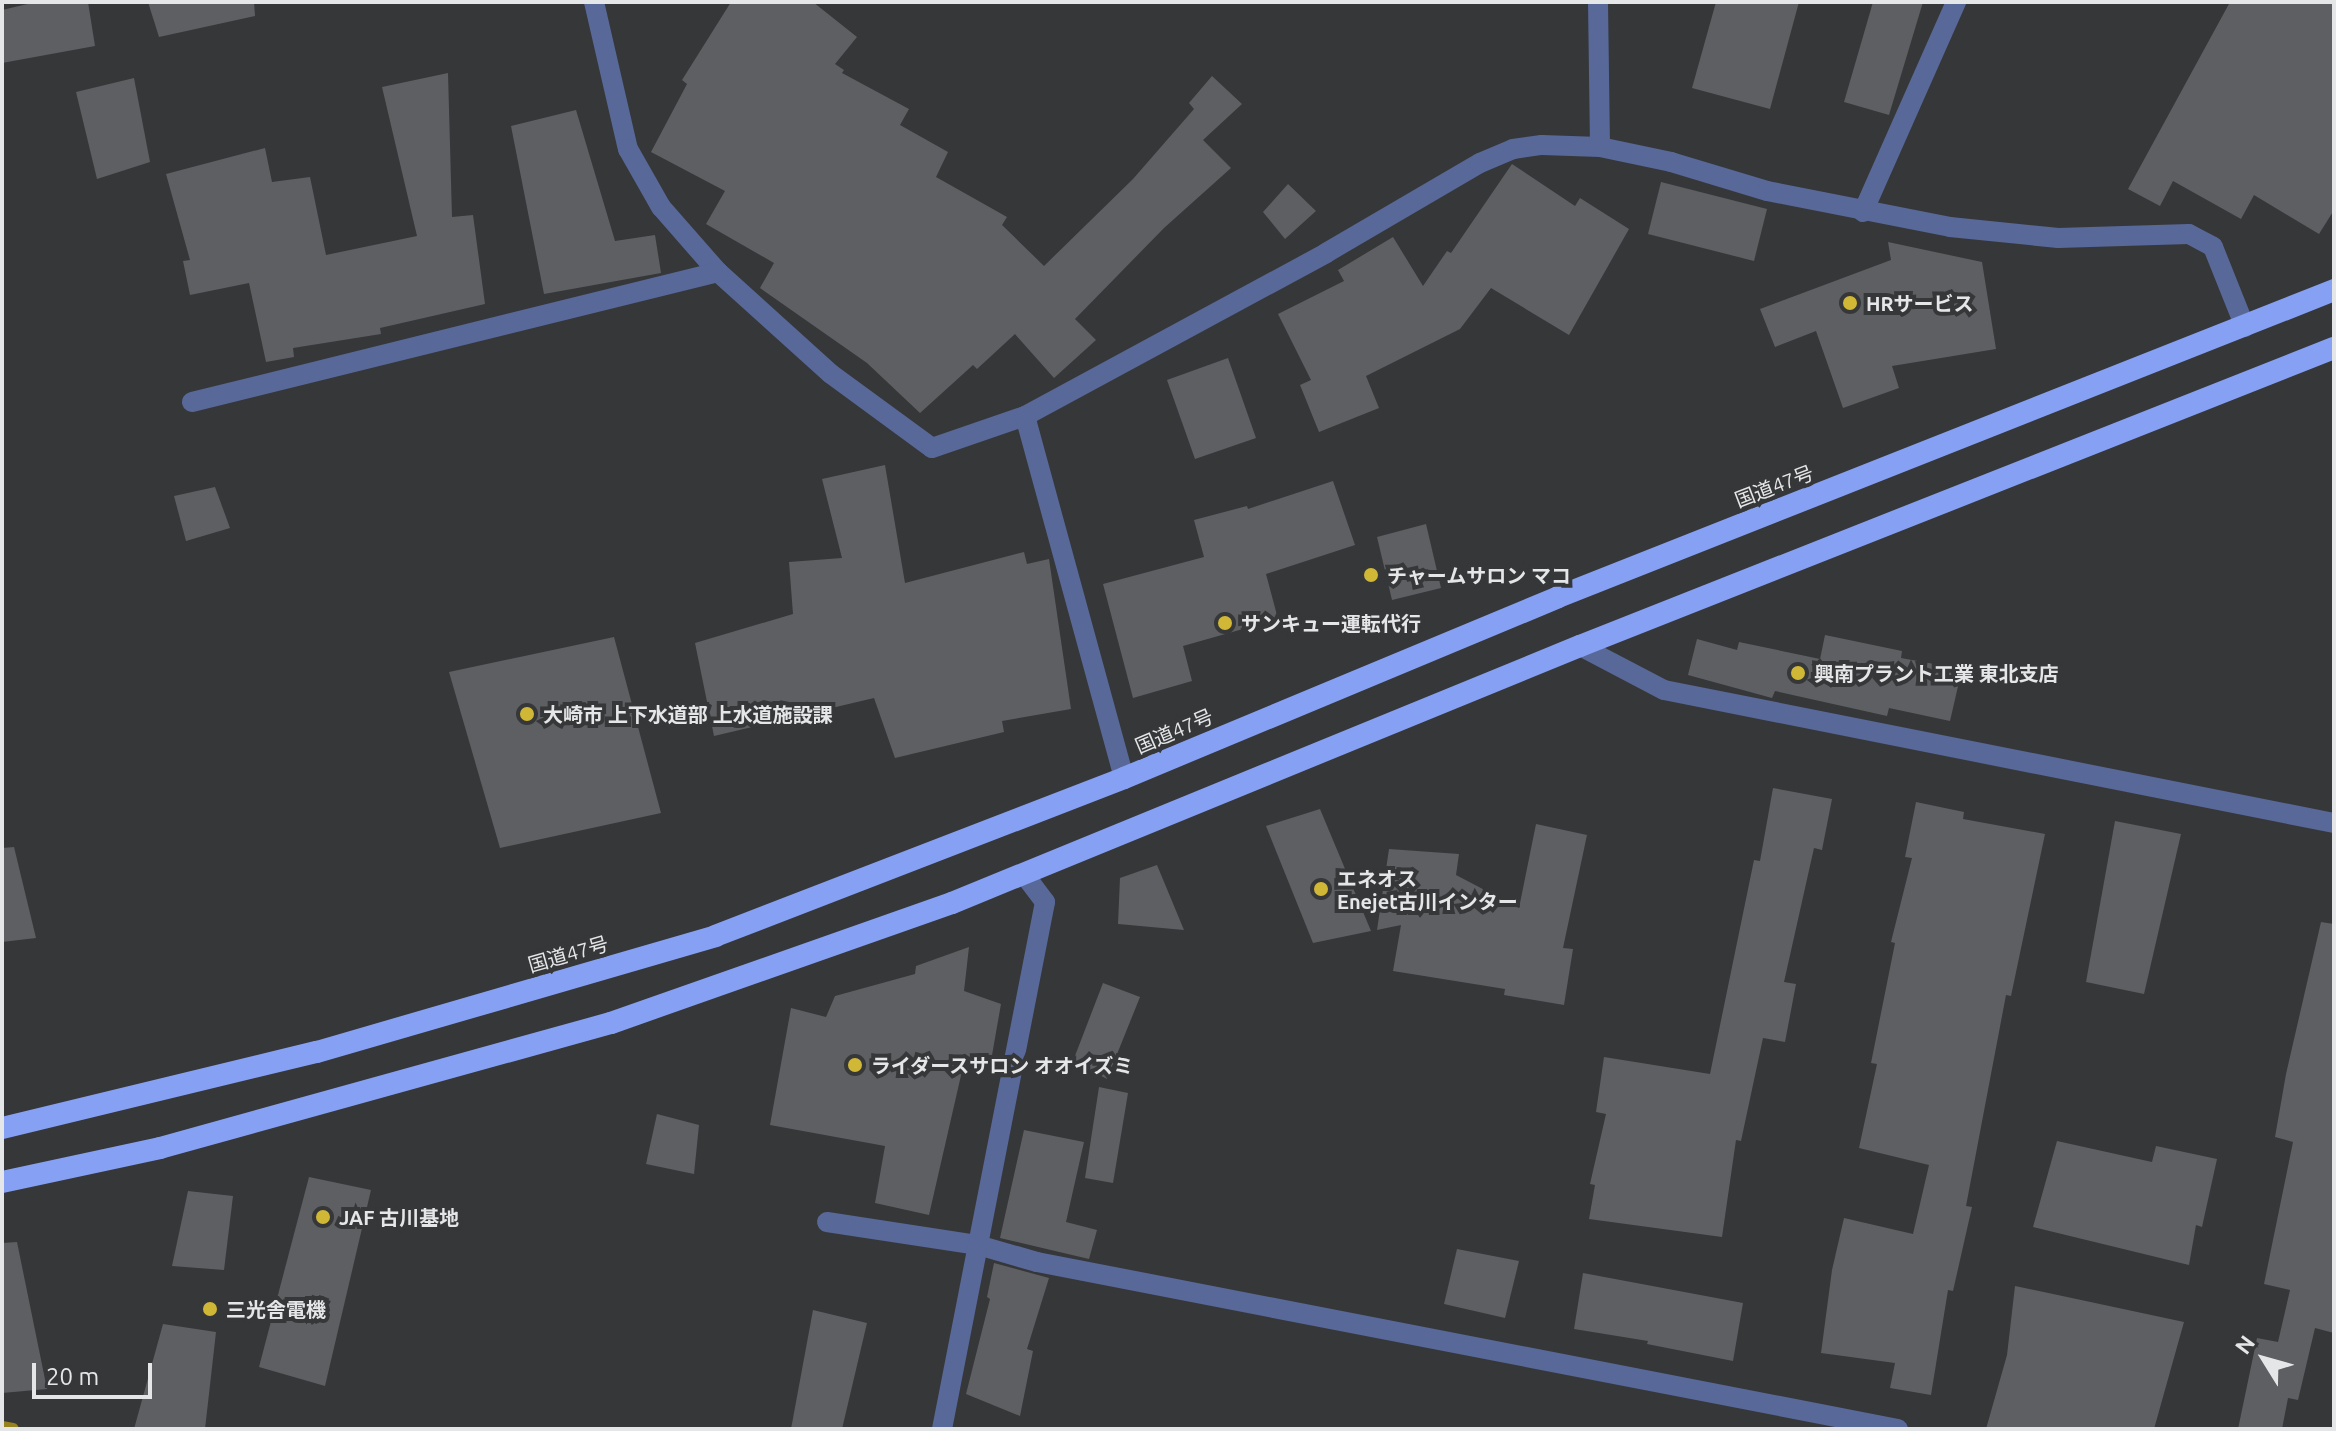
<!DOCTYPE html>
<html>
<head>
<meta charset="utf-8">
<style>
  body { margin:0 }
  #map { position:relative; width:2336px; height:1431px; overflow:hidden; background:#363739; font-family:Ubuntu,"Noto Sans JP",sans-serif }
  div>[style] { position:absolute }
  .stream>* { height:12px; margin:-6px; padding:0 6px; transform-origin:6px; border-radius:6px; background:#96821e }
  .building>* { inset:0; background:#5e5f62 }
  .minor>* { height:20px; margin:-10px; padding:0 10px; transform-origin:10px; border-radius:10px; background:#586898 }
  .trunk>* { height:22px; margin:-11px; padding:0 11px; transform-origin:11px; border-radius:11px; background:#86a0f4 }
  .dots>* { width:22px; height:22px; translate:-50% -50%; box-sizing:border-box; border:4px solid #363739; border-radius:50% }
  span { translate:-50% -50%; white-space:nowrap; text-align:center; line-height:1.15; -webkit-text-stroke:8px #363739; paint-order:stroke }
  .poi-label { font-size:20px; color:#e5e6e7; font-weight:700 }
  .left { translate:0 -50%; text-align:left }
  .street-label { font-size:20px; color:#e5e6e7 }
  .frame { position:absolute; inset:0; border:4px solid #e5e6e7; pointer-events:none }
  .north { position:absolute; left:2224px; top:1319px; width:80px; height:80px; -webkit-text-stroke:6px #363739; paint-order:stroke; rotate:307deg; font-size:22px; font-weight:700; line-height:32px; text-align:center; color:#e5e6e7 }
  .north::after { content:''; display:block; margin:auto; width:28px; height:36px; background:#e5e6e7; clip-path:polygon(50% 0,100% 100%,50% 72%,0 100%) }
  .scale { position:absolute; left:32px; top:1363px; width:120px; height:36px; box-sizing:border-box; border:4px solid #e5e6e7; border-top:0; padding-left:10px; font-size:24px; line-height:28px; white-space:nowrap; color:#e5e6e7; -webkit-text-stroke:6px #363739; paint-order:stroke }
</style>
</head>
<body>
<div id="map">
  <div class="stream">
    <i style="left:2px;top:1427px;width:11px;rotate:10deg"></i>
  </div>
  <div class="building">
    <i style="clip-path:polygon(36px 2px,88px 2px,95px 46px,2px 63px,2px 10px)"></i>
    <i style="clip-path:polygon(148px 2px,254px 2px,255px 16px,159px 37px)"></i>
    <i style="clip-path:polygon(731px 2px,813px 2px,857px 37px,835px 64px,844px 70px,842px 73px,909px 109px,900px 125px,948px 152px,936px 177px,1007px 217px,1002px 225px,1044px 266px,1133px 179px,1194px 109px,1189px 103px,1212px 76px,1242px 104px,1203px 140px,1231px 168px,1164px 228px,1075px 319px,1096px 340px,1054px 378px,1015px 334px,977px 369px,973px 365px,920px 413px,867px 363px,760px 288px,774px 263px,706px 224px,725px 191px,651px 152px,687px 84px,682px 80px)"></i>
    <i style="clip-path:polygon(1716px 2px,1799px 2px,1770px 109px,1692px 88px)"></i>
    <i style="clip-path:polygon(1873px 2px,1923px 2px,1889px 115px,1844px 102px)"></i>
    <i style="clip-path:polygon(2230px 2px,2334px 2px,2334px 210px,2319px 234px,2254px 195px,2241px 219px,2173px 181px,2160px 206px,2128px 189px)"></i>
    <i style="clip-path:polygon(448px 73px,452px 217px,473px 215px,485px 304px,380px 328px,381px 334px,293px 348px,294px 357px,266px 362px,249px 283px,190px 295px,183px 261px,190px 260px,166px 174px,265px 148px,272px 182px,310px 177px,326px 255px,417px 236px,382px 87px)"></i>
    <i style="clip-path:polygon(134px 78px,150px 162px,97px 179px,76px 92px)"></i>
    <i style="clip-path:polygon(576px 110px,615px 241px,655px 235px,661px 273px,544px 294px,511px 126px)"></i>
    <i style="clip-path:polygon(1512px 164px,1575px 206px,1580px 198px,1629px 229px,1569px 335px,1491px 288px,1460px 329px,1366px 376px,1379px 408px,1319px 432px,1300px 385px,1311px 380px,1278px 314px,1344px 281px,1338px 270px,1393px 237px,1423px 286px,1447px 251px,1451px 253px)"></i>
    <i style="clip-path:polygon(1661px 182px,1767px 209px,1754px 261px,1648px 234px)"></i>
    <i style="clip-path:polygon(1288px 184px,1316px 211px,1285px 239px,1263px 212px)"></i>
    <i style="clip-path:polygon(1888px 242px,1982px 262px,1996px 349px,1892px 366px,1899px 388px,1843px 408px,1816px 331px,1775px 347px,1760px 309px,1891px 260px)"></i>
    <i style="clip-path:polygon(1228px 358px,1256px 438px,1195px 459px,1167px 380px)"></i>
    <i style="clip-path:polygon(885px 465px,905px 583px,1024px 552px,1027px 564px,1049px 559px,1071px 709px,1002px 721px,1004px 732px,895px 758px,874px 698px,714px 736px,695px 643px,793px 614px,789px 562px,842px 558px,822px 479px)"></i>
    <i style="clip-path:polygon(1333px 481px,1355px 545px,1266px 574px,1278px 619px,1183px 646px,1192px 681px,1133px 698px,1103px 584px,1204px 557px,1194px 520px,1247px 506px,1248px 509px)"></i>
    <i style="clip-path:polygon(215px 487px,230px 528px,186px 541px,174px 496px)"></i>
    <i style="clip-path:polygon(1426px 524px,1441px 588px,1392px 600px,1377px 537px)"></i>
    <i style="clip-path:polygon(1825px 635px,1902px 651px,1901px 658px,1962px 669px,1950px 721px,1889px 708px,1887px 716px,1775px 691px,1772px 698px,1688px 675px,1697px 639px,1737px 650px,1739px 642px,1820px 659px)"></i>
    <i style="clip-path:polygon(614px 637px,661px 813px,500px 848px,449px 672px)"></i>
    <i style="clip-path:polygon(1773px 788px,1832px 799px,1822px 850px,1814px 848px,1784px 982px,1796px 984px,1785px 1042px,1763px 1038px,1741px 1141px,1736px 1140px,1722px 1237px,1589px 1219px,1595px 1185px,1590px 1184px,1606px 1114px,1596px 1112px,1604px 1057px,1710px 1074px,1754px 860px,1760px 861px)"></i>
    <i style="clip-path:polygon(1916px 802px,1964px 812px,1963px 819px,2045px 834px,2011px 996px,2006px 995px,1966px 1206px,1972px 1207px,1953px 1291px,1948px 1290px,1931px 1395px,1890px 1388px,1895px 1363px,1821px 1353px,1832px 1270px,1844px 1218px,1913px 1234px,1929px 1165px,1859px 1148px,1877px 1064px,1871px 1063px,1895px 943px,1891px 942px,1912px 858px,1905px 857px)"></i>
    <i style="clip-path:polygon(1320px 809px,1371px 931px,1313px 943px,1266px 826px)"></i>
    <i style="clip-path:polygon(2115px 821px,2181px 834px,2144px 994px,2086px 982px)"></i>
    <i style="clip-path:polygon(1536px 824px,1587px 835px,1563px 948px,1573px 949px,1564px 1005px,1504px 995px,1505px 989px,1393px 971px,1401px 925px,1377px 930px,1389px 849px,1459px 854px,1456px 875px,1519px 908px)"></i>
    <i style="clip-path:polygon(14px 847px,36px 938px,2px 942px,2px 848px)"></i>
    <i style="clip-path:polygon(1157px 865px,1184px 930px,1118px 924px,1120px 878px)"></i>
    <i style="clip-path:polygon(2321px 922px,2334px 924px,2334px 1333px,2315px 1328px,2298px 1400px,2288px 1398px,2282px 1429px,2238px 1429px,2257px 1338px,2278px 1342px,2290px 1290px,2264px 1284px,2293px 1142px,2275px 1137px,2286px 1074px)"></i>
    <i style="clip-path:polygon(969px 947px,964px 991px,1001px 1004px,991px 1061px,965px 1058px,929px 1215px,875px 1203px,885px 1146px,770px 1125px,791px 1008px,826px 1017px,835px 996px,915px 974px,916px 966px)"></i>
    <i style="clip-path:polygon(1103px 983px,1140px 997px,1107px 1079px,1073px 1061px)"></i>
    <i style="clip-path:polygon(1099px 1087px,1128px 1093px,1113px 1183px,1085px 1178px)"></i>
    <i style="clip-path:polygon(657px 1114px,699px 1125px,694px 1174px,646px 1164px)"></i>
    <i style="clip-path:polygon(1024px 1130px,1084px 1142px,1066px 1222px,1097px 1230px,1089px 1259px,1000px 1238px)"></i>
    <i style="clip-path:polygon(2057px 1141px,2152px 1162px,2156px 1146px,2217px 1159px,2202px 1227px,2196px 1225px,2189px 1265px,2033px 1227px)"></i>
    <i style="clip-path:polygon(309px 1177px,371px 1190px,325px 1386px,259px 1367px)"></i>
    <i style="clip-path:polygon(188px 1191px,233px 1196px,224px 1270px,172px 1266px)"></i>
    <i style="clip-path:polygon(17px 1242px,47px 1389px,2px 1393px,2px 1243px)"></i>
    <i style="clip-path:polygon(1457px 1249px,1519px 1261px,1505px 1318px,1444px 1304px)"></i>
    <i style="clip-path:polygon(994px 1263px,1049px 1278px,1027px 1349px,1033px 1351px,1020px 1416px,966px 1394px,990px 1299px,987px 1297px)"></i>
    <i style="clip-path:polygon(1583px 1273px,1743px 1303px,1733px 1361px,1647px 1344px,1648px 1341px,1574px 1329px)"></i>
    <i style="clip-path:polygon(2015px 1286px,2184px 1322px,2154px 1429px,1986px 1429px,2007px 1355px)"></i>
    <i style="clip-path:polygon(813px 1310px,867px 1323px,842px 1429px,791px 1429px)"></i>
    <i style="clip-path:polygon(163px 1324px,216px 1332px,205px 1429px,134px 1429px)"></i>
  </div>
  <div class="minor">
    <i style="left:594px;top:2px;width:151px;rotate:77deg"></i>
    <i style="left:628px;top:149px;width:67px;rotate:60.4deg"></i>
    <i style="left:661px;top:207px;width:86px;rotate:48.8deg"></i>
    <i style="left:718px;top:272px;width:152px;rotate:42.1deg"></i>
    <i style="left:831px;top:374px;width:125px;rotate:36.2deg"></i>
    <i style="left:932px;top:448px;width:98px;rotate:-19deg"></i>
    <i style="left:1025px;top:416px;width:342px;rotate:-28.4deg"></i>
    <i style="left:1326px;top:253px;width:178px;rotate:-30.3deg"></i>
    <i style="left:1480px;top:163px;width:36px;rotate:-23deg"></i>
    <i style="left:1513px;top:149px;width:29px;rotate:-8deg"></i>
    <i style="left:1542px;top:145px;width:58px;rotate:2deg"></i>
    <i style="left:1600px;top:147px;width:73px;rotate:11.9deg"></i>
    <i style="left:1671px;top:162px;width:100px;rotate:16.8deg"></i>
    <i style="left:1767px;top:191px;width:187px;rotate:11.1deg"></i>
    <i style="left:1950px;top:227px;width:109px;rotate:5.8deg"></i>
    <i style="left:2058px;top:238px;width:131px;rotate:-1.7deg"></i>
    <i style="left:2189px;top:234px;width:27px;rotate:28deg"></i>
    <i style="left:2213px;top:247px;width:86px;rotate:68.2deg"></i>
    <i style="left:1598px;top:2px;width:145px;rotate:89.2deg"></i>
    <i style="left:1863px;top:212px;width:230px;rotate:-66.1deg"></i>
    <i style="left:192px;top:402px;width:542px;rotate:-13.88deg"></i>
    <i style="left:1025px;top:416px;width:375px;rotate:74.7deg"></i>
    <i style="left:1580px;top:646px;width:95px;rotate:27.6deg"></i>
    <i style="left:1664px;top:690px;width:683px;rotate:11.23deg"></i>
    <i style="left:827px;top:1222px;width:153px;rotate:8.7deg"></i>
    <i style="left:978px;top:1245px;width:61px;rotate:16.1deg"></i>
    <i style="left:1037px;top:1262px;width:877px;rotate:10.98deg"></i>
    <i style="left:942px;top:1429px;width:537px;rotate:-78.94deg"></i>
    <i style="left:1045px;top:902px;width:35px;rotate:-127deg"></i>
  </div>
  <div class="trunk">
    <i style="left:2px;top:1128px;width:324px;rotate:-13.6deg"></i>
    <i style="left:317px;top:1052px;width:415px;rotate:-16.2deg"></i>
    <i style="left:715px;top:936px;width:438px;rotate:-21.1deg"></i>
    <i style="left:1124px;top:778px;width:470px;rotate:-22.6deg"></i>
    <i style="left:1558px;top:597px;width:835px;rotate:-21.58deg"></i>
    <i style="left:2px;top:1182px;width:162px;rotate:-12.1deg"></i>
    <i style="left:160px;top:1148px;width:468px;rotate:-15.5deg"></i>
    <i style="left:611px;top:1023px;width:361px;rotate:-19.4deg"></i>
    <i style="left:952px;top:903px;width:679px;rotate:-22.26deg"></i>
    <i style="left:1580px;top:646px;width:811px;rotate:-21.57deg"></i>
  </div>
  <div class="dots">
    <i style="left:1850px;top:303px;background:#d1b736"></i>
    <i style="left:1371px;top:575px;background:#d1b736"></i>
    <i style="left:1225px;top:623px;background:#d1b736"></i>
    <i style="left:1798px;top:673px;background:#d1b736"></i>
    <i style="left:527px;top:714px;background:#d1b736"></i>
    <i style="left:1321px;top:889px;background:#d1b736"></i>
    <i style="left:855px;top:1065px;background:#d1b736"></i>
    <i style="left:323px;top:1217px;background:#d1b736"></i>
    <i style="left:210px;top:1309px;background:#d1b736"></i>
  </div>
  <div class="poi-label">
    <span class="left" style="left:1866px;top:303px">HRサービス</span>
    <span class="left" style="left:1387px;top:575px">チャームサロン マコ</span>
    <span class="left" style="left:1241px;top:623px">サンキュー運転代行</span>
    <span class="left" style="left:1814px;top:673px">興南プラント工業 東北支店</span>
    <span class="left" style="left:543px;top:714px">大崎市 上下水道部 上水道施設課</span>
    <span class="left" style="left:1337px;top:890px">エネオス<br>Enejet古川インター</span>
    <span class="left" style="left:871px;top:1065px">ライダースサロン オオイズミ</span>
    <span class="left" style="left:339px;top:1217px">JAF 古川基地</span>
    <span class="left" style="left:226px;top:1309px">三光舎電機</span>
  </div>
  <div class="street-label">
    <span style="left:1774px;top:486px;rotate:-21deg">国道47号</span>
    <span style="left:1174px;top:731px;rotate:-23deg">国道47号</span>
    <span style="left:568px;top:954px;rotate:-16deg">国道47号</span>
  </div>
  <div class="frame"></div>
  <div class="north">N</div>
  <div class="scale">20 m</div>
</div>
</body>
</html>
